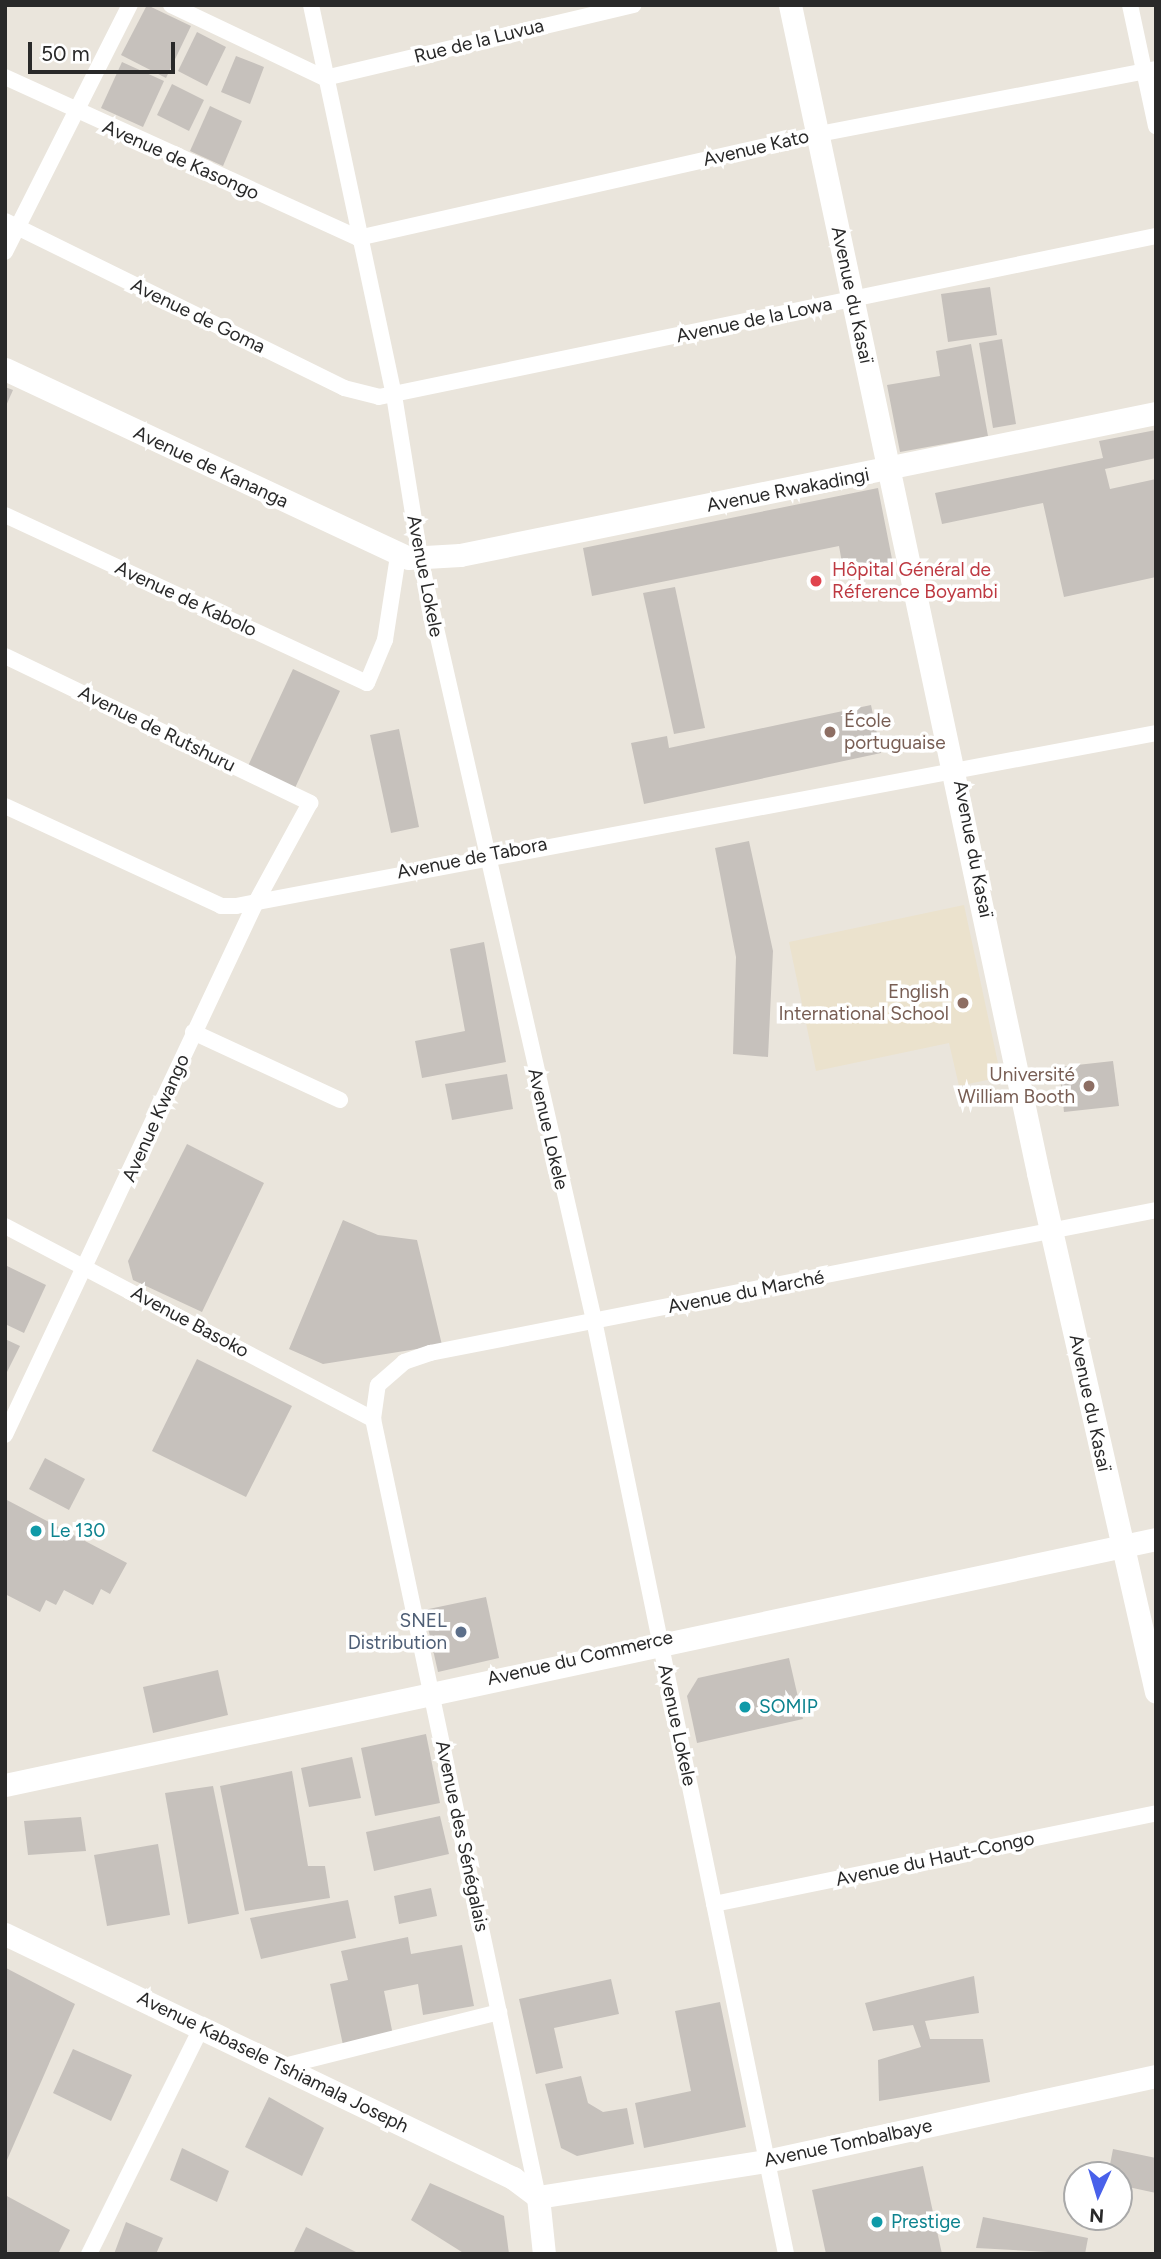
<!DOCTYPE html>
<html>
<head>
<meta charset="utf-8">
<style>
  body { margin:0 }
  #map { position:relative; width:1161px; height:2259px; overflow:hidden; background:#eae5dc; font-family:Figtree,sans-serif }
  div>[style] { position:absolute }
  .education>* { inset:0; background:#ebe2cd }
  .building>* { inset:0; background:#c6c1bc }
  .street>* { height:16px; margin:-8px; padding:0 8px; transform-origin:8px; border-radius:8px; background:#fff }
  .secondary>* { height:23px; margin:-11.5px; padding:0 11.5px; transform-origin:11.5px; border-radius:11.5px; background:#fff }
  .dots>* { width:19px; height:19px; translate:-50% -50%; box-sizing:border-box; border:4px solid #fff; border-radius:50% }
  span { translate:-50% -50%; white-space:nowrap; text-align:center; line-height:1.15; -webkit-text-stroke:7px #fff; paint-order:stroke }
  .street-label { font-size:19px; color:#292929 }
  .health-label { font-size:19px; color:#be3a42 }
  .left { translate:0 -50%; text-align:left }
  .education-label { font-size:19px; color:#785e54 }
  .right { translate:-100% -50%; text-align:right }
  .culture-label { font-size:19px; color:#0d838f }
  .service-label { font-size:19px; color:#4e5e75 }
  .frame { position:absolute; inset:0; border:7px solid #292929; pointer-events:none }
  .north { position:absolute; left:1063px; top:2161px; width:70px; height:70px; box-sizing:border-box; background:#fff; border:2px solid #a9a9a9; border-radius:50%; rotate:184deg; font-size:19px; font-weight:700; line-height:28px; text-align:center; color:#292929 }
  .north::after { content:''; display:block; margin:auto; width:24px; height:32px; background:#4961ea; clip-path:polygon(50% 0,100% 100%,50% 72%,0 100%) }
  .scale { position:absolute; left:28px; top:42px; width:147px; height:32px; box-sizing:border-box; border:4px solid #292929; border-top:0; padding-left:9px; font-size:21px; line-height:24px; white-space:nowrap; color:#292929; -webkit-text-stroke:5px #fff; paint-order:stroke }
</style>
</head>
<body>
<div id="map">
  <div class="education">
    <i style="clip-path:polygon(964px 905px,1001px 1077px,959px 1086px,949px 1043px,816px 1071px,789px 942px)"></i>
  </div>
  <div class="building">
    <i style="clip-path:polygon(147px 5px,191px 26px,166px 78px,121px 55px)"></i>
    <i style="clip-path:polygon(197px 32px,226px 47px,207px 86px,178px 71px)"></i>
    <i style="clip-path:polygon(236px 56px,264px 67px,250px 104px,221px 92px)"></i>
    <i style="clip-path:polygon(122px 62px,164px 81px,143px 127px,101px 108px)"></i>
    <i style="clip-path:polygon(172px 84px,204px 100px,189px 131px,157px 115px)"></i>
    <i style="clip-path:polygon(210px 106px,242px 121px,223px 166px,190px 151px)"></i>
    <i style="clip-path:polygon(990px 287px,997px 335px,948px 342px,941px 294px)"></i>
    <i style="clip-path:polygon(1002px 339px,1016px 424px,993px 428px,979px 343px)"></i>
    <i style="clip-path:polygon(971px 344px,988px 436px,900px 452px,887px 385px,940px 376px,936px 351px)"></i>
    <i style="clip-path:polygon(5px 387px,13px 390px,5px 408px)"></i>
    <i style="clip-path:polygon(1156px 430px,1156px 458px,1105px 469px,1110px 489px,1156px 479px,1156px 577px,1064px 597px,1043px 503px,942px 524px,935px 493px,1103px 458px,1099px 441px)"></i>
    <i style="clip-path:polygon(878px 488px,893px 564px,844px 574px,839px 546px,592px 596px,583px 548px)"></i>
    <i style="clip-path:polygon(675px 587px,705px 728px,674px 734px,643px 593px)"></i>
    <i style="clip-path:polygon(293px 669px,340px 691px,295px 788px,248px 766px)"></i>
    <i style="clip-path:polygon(871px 705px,881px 753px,644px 804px,631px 743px,667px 736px,669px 748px)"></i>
    <i style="clip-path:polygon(399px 729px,419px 827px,391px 833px,370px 735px)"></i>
    <i style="clip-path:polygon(749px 841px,773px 951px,768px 1057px,733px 1054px,736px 957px,715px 848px)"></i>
    <i style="clip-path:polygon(484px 942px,506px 1062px,422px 1078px,415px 1041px,465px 1031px,450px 949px)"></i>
    <i style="clip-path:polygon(1113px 1061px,1119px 1106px,1064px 1112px,1059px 1067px)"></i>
    <i style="clip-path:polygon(507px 1074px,513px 1109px,452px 1120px,445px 1084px)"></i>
    <i style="clip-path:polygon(187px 1144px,264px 1183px,202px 1312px,133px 1280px,128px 1261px)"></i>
    <i style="clip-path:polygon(343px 1220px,378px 1235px,417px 1240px,442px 1345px,323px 1364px,289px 1349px)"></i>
    <i style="clip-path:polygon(5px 1265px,46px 1285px,24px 1333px,5px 1324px)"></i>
    <i style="clip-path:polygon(5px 1339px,20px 1346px,5px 1376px)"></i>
    <i style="clip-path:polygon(197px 1359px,292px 1406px,246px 1497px,152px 1451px)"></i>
    <i style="clip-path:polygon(45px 1458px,85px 1479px,69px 1510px,29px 1489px)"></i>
    <i style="clip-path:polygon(5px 1499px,127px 1563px,110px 1594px,101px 1589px,93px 1605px,64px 1590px,56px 1605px,46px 1600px,40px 1612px,5px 1594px)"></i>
    <i style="clip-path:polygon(486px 1597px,499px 1658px,438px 1672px,424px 1610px)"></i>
    <i style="clip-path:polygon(789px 1658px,803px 1719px,697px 1743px,687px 1696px,698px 1678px)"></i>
    <i style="clip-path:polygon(218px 1670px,228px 1715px,153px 1733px,143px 1687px)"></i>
    <i style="clip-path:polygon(426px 1734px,440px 1803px,375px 1816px,361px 1748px)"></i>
    <i style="clip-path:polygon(352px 1757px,361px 1798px,309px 1807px,301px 1768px)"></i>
    <i style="clip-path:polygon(292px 1771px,308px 1866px,325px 1866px,330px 1898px,245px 1911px,220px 1786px)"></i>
    <i style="clip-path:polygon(213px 1786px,239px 1914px,188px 1924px,165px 1793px)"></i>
    <i style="clip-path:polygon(440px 1816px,449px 1854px,374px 1871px,366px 1832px)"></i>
    <i style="clip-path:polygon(81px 1817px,86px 1851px,28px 1855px,24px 1821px)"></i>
    <i style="clip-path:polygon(158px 1844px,170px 1915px,107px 1926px,94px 1855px)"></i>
    <i style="clip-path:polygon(431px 1888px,437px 1916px,399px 1924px,394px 1896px)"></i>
    <i style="clip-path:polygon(348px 1900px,356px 1938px,261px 1959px,250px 1918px)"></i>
    <i style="clip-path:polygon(408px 1937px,411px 1954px,462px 1945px,474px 2006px,423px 2015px,418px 1984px,384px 1991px,393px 2035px,343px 2045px,330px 1984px,348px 1980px,341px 1951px)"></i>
    <i style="clip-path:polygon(6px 1968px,75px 2004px,7px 2160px,5px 2159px)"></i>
    <i style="clip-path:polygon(974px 1976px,979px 2013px,925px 2021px,930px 2039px,983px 2039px,990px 2082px,879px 2101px,878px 2060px,921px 2047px,913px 2025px,873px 2031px,865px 2003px)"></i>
    <i style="clip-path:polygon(611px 1979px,619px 2014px,554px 2028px,563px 2068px,536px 2074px,519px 1999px)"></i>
    <i style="clip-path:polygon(720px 2002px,746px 2127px,644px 2148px,635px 2103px,691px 2091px,675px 2011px)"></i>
    <i style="clip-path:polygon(73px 2049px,132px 2075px,111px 2121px,53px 2093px)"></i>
    <i style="clip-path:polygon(581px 2076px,588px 2103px,603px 2112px,627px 2108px,634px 2144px,577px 2156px,561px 2148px,545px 2084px)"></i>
    <i style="clip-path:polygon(269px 2097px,324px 2128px,302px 2176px,245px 2147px)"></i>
    <i style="clip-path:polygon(182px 2148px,229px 2171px,217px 2202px,170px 2180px)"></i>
    <i style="clip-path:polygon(1113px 2149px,1156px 2158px,1156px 2193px,1119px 2185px,1119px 2175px,1108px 2175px)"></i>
    <i style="clip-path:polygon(923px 2166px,942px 2254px,826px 2254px,812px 2190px)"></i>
    <i style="clip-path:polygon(430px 2183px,504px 2216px,509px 2254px,465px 2254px,411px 2220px)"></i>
    <i style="clip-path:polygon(5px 2195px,70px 2230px,58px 2254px,5px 2254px)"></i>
    <i style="clip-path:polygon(983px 2217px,1088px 2238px,1085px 2254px,976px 2248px)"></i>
    <i style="clip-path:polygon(126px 2222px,163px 2238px,156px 2254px,114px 2254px)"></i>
    <i style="clip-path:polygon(306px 2227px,360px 2254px,293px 2254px)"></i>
  </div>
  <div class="street">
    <i style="left:171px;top:5px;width:170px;rotate:25.4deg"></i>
    <i style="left:325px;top:78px;width:317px;rotate:-13.3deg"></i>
    <i style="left:311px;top:5px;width:399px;rotate:78deg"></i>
    <i style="left:394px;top:395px;width:165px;rotate:80.9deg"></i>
    <i style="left:420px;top:558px;width:782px;rotate:77.14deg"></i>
    <i style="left:594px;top:1320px;width:954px;rotate:78.38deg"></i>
    <i style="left:1130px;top:5px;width:124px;rotate:77.9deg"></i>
    <i style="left:5px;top:77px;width:388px;rotate:24.5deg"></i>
    <i style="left:358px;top:238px;width:473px;rotate:-12.7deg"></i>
    <i style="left:819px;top:134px;width:343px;rotate:-10.9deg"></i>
    <i style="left:5px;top:221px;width:378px;rotate:26.2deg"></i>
    <i style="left:344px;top:388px;width:36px;rotate:14deg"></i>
    <i style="left:379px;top:397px;width:794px;rotate:-11.71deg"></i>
    <i style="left:5px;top:252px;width:277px;rotate:-63.2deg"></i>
    <i style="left:5px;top:515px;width:399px;rotate:24.9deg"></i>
    <i style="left:367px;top:683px;width:47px;rotate:-67.3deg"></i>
    <i style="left:385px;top:640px;width:85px;rotate:-81.2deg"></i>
    <i style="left:5px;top:656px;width:339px;rotate:25.7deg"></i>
    <i style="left:310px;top:803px;width:113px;rotate:118.6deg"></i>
    <i style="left:256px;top:902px;width:589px;rotate:115.22deg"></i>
    <i style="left:5px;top:806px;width:238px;rotate:24.8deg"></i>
    <i style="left:221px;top:906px;width:15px"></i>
    <i style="left:236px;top:906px;width:936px;rotate:-10.65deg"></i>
    <i style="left:193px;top:1032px;width:162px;rotate:24.8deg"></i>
    <i style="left:5px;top:1226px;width:416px;rotate:27.7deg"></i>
    <i style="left:714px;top:1904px;width:451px;rotate:-11.6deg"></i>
    <i style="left:284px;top:2066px;width:222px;rotate:-14.1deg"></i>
    <i style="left:538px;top:2197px;width:795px;rotate:-101.97deg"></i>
    <i style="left:373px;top:1419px;width:34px;rotate:-82deg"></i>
    <i style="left:378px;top:1385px;width:35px;rotate:-41deg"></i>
    <i style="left:404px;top:1362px;width:28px;rotate:-19deg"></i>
    <i style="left:430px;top:1353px;width:740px;rotate:-11.14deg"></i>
    <i style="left:89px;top:2254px;width:252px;rotate:-63.6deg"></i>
  </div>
  <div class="secondary">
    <i style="left:790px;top:5px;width:1194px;rotate:78.01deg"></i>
    <i style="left:1038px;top:1173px;width:532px;rotate:77.19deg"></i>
    <i style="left:5px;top:369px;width:445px;rotate:25.1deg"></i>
    <i style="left:408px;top:558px;width:52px;rotate:-3.3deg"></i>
    <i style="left:460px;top:555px;width:710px;rotate:-11.53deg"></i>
    <i style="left:5px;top:1785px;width:1177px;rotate:-12.06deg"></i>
    <i style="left:5px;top:1934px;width:564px;rotate:25.66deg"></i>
    <i style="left:513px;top:2178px;width:31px;rotate:37deg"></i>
    <i style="left:538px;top:2197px;width:231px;rotate:-9deg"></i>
    <i style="left:766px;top:2161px;width:399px;rotate:-12.3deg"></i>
    <i style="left:538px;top:2197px;width:57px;rotate:84deg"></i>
  </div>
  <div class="dots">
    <i style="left:816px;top:581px;background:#e0444e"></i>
    <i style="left:830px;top:732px;background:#8d6e63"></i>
    <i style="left:963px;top:1003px;background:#8d6e63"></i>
    <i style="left:1089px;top:1086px;background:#8d6e63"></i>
    <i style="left:36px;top:1531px;background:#0f9aa8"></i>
    <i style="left:461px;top:1632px;background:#5c6f8a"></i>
    <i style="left:745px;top:1707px;background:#0f9aa8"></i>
    <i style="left:877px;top:2222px;background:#0f9aa8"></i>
  </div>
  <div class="street-label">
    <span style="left:479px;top:41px;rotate:-14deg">Rue de la Luvua</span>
    <span style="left:756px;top:148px;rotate:-13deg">Avenue Kato</span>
    <span style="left:181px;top:160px;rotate:24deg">Avenue de Kasongo</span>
    <span style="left:852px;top:295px;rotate:78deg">Avenue du Kasaï</span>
    <span style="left:198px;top:316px;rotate:26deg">Avenue de Goma</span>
    <span style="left:754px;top:320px;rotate:-12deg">Avenue de la Lowa</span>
    <span style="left:211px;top:467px;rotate:25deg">Avenue de Kananga</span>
    <span style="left:788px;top:490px;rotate:-11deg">Avenue Rwakadingi</span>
    <span style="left:425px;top:576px;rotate:79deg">Avenue Lokele</span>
    <span style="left:186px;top:599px;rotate:25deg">Avenue de Kabolo</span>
    <span style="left:157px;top:729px;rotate:26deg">Avenue de Rutshuru</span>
    <span style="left:973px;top:849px;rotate:79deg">Avenue du Kasaï</span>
    <span style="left:472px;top:858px;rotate:-11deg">Avenue de Tabora</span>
    <span style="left:156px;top:1118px;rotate:-66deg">Avenue Kwango</span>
    <span style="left:548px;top:1129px;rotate:77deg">Avenue Lokele</span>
    <span style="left:746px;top:1292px;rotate:-11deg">Avenue du Marché</span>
    <span style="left:190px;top:1322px;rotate:28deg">Avenue Basoko</span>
    <span style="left:1090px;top:1403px;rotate:78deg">Avenue du Kasaï</span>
    <span style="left:580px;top:1658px;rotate:-13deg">Avenue du Commerce</span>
    <span style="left:677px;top:1725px;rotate:78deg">Avenue Lokele</span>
    <span style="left:462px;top:1836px;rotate:78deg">Avenue des Sénégalais</span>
    <span style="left:935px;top:1859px;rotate:-12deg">Avenue du Haut-Congo</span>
    <span style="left:273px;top:2062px;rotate:26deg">Avenue Kabasele Tshiamala Joseph</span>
    <span style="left:848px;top:2143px;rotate:-12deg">Avenue Tombalbaye</span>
  </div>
  <div class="health-label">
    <span class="left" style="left:832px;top:581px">Hôpital Général de<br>Réference Boyambi</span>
  </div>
  <div class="education-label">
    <span class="left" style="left:844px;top:732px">École<br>portuguaise</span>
    <span class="right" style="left:949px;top:1003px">English<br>International School</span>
    <span class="right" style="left:1075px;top:1086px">Université<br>William Booth</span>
  </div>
  <div class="culture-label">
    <span class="left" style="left:50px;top:1531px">Le 130</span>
    <span class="left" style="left:759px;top:1707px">SOMIP</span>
    <span class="left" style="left:891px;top:2222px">Prestige</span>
  </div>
  <div class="service-label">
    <span class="right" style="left:447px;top:1632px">SNEL<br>Distribution</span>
  </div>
  <div class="frame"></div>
  <div class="north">N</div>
  <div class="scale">50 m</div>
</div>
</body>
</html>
